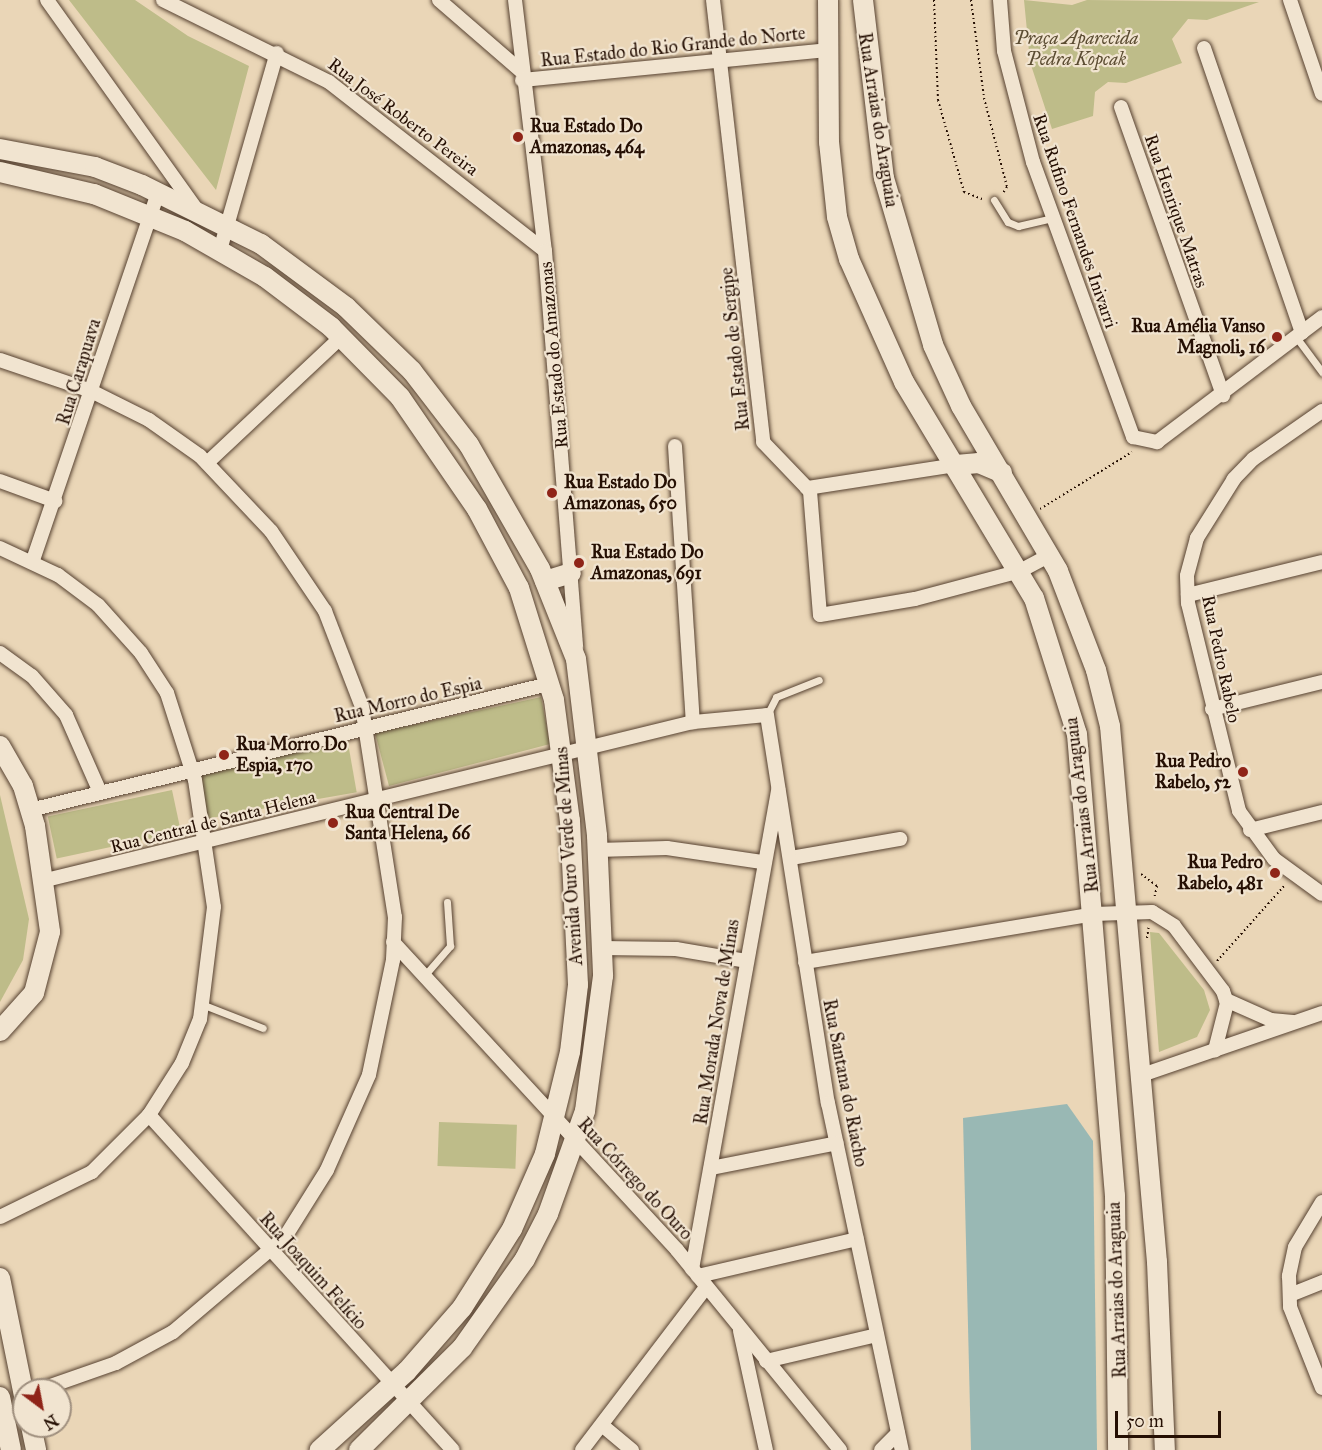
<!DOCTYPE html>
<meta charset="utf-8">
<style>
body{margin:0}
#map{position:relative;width:1322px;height:1450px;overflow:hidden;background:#ead6b7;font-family:"IM FELL Great Primer",serif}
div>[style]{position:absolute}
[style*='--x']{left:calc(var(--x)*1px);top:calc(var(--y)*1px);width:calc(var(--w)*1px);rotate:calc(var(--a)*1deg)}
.green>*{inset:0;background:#bebc89;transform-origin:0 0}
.water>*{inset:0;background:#99b8b4}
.path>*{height:2px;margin-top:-1px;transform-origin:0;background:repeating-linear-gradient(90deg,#250f03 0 1.5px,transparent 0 4.5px)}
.roads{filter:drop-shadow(0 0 2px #564130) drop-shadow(0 0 2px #564130)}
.lane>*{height:7px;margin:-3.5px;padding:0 3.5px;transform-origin:3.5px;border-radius:3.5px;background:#f1e4d0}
.street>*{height:14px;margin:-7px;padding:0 7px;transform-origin:7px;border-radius:7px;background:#f1e4d0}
.secondary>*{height:20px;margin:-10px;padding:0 10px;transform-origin:10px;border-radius:10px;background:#f1e4d0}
.dots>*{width:16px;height:16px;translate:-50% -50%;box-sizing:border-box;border:3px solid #f1e4d0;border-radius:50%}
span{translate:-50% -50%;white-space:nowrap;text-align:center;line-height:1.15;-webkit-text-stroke:4.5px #f1e4d0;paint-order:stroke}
.park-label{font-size:18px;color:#5b4c32;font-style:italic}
.street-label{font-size:18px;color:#250f03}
.poi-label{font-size:18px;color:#250f03;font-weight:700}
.left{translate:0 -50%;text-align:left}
.right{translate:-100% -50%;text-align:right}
.north{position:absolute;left:12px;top:1378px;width:60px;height:60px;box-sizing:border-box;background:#f1e4d0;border:2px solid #9f8f7e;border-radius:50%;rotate:148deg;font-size:16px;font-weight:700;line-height:24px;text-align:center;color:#250f03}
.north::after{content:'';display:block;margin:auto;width:21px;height:27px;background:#8f2418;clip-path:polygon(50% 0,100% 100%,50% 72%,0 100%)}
.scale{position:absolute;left:1115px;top:1411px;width:106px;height:27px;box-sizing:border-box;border:3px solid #250f03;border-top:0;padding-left:8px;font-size:18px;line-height:21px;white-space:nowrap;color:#250f03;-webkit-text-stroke:4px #f1e4d0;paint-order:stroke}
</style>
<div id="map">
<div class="green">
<i style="clip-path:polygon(69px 0,135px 0,188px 36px,249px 66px,216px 190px)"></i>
<i style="clip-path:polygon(1024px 0,1072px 5px,1087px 0,1259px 2px,1207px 20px,1188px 19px,1172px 39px,1182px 63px,1126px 83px,1108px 82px,1095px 92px,1093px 116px,1052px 129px,1030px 62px)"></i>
<i style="clip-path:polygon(541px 697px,550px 744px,389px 786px,375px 733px)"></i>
<i style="left:348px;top:743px;width:50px;height:151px;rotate:80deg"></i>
<i style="left:172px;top:790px;width:43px;height:127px;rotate:78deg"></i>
<i style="clip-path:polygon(0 795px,29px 919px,23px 960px,0 1002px)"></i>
<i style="clip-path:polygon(1150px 932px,1159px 933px,1204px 990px,1210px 1010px,1197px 1037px,1159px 1052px)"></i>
<i style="left:439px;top:1122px;width:78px;height:44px;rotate:2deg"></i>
</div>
<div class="water">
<i style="clip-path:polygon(1067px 1104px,1093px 1141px,1097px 1450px,971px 1450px,963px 1118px)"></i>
</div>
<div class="path">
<i style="--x:934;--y:0;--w:100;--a:87.7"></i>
<i style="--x:938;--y:100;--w:96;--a:74.2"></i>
<i style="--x:964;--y:192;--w:22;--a:21"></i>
<i style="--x:971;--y:0;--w:99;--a:82.4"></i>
<i style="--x:984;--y:98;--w:92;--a:75.5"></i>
<i style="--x:1007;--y:187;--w:7;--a:124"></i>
<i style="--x:1040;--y:509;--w:108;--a:-31.8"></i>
<i style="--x:1141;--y:874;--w:20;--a:37"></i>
<i style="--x:1157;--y:886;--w:13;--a:103"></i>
<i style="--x:1147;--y:938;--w:12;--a:-81"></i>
<i style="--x:1217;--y:961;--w:102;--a:-48.2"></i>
</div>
<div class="roads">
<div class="lane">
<i style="--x:994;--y:200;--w:26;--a:58"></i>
<i style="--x:1008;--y:222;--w:11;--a:22"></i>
<i style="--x:1018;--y:226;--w:36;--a:-13"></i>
<i style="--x:1296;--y:337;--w:44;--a:53.4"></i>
<i style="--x:767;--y:715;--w:20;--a:-63"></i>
<i style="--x:776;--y:697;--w:46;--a:-21.6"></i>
<i style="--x:424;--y:976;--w:40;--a:-49"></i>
<i style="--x:450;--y:946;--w:44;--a:-93.9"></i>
<i style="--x:204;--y:1005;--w:63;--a:21.3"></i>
</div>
<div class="street">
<i style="--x:47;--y:0;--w:260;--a:54.5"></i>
<i style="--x:163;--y:0;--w:185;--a:26.3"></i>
<i style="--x:329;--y:82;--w:274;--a:38"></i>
<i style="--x:439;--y:0;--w:110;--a:40.9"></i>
<i style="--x:515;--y:0;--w:253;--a:83.2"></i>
<i style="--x:545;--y:251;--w:397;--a:85.5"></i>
<i style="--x:713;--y:0;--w:445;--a:83.5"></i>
<i style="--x:763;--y:442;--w:68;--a:46.2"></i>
<i style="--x:810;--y:491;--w:124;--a:85.4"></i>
<i style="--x:820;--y:615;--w:96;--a:-9.6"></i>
<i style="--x:915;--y:599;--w:109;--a:-14.9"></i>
<i style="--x:1020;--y:571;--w:34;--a:-28"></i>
<i style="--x:1000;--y:0;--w:51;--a:85.5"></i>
<i style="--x:1004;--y:51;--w:115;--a:75.4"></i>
<i style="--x:1033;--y:162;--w:293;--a:70"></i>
<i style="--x:1133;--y:437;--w:25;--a:12"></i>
<i style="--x:1157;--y:442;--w:207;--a:-37.1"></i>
<i style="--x:1290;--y:0;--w:99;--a:71.2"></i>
<i style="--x:1204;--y:48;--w:301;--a:71"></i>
<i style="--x:522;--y:80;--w:307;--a:-5.6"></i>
<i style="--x:1121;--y:107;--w:306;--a:70.5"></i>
<i style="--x:220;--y:250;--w:205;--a:-73.9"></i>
<i style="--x:0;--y:360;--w:96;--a:18.8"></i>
<i style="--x:91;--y:391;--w:65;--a:26.6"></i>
<i style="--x:149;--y:420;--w:62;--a:35.2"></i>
<i style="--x:200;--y:456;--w:103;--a:46.6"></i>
<i style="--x:271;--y:531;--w:97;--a:56"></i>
<i style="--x:325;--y:611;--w:103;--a:68.9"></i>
<i style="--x:362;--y:707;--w:213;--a:81.1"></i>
<i style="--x:395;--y:917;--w:43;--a:92.7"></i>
<i style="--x:393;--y:960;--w:117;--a:101.8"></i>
<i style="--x:369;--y:1075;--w:104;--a:113.9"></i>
<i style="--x:327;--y:1170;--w:79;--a:122.1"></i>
<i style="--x:285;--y:1237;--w:147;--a:139.7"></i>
<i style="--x:173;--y:1332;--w:65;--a:151.5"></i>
<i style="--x:116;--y:1363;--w:82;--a:160.7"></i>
<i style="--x:1322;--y:411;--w:84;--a:145.2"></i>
<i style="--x:1253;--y:459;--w:28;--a:134"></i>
<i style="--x:1234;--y:479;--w:70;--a:122.1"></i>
<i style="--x:1197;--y:538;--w:39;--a:105"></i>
<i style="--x:1187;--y:576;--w:27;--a:88"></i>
<i style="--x:1188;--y:603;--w:214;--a:76.2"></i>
<i style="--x:1239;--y:811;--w:59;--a:53.9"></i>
<i style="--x:1274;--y:859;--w:59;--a:36.1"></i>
<i style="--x:675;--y:446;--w:277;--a:86.3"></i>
<i style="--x:207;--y:463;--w:184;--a:-43.2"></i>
<i style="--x:0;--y:481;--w:59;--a:20"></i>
<i style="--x:807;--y:488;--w:151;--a:-8.8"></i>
<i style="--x:0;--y:548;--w:64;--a:25"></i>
<i style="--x:58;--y:575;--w:50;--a:36.9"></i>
<i style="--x:98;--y:605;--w:64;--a:48.1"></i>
<i style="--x:141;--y:653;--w:48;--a:57"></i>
<i style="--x:167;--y:693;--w:91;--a:72.2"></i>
<i style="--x:195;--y:780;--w:128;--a:81.5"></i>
<i style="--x:214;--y:907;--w:113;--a:97.1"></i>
<i style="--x:200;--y:1019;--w:48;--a:112.2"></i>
<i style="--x:182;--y:1063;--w:62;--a:122.4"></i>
<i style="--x:149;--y:1115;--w:81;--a:135"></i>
<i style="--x:92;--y:1172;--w:102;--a:153.9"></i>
<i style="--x:33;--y:560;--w:389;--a:-71.2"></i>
<i style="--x:1188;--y:595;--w:138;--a:-13.8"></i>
<i style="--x:0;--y:653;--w:39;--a:36"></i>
<i style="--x:32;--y:676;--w:52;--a:48.9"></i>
<i style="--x:66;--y:715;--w:84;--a:66.2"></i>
<i style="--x:1212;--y:709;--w:113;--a:-13.8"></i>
<i style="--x:30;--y:810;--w:534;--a:-13.65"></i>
<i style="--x:1250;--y:830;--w:74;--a:-14"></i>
<i style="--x:597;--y:850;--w:70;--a:-1.6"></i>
<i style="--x:667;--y:848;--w:96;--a:8.4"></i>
<i style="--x:791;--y:858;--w:111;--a:-9.9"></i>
<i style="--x:46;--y:880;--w:666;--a:-13.72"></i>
<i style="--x:693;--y:722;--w:74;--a:-5.4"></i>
<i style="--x:767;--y:715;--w:393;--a:81.1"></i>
<i style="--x:828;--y:1103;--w:355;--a:78"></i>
<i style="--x:393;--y:942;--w:419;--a:47.3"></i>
<i style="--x:677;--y:1250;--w:258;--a:50.8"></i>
<i style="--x:602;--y:948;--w:74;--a:0.8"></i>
<i style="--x:676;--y:949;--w:71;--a:9.7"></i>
<i style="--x:805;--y:962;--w:293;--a:-9.4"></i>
<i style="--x:1094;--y:914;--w:58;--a:-2"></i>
<i style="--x:1152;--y:912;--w:26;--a:32"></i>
<i style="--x:1174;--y:926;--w:81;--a:53"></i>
<i style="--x:1223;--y:991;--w:13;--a:72"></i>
<i style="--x:1227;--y:1003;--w:49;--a:104.3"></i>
<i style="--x:1226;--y:1000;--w:49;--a:24"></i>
<i style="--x:1271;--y:1020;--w:22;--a:5"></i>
<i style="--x:1142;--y:1075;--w:190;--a:-19"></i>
<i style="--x:149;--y:1115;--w:452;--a:47.8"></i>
<i style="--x:711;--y:1168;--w:128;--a:-11.2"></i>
<i style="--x:1322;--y:1202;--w:52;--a:121"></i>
<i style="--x:1295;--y:1247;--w:30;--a:102"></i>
<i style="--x:1289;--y:1276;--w:31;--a:88"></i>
<i style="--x:1290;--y:1307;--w:87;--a:68.4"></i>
<i style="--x:692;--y:1269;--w:487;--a:-79.8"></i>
<i style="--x:698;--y:1276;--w:163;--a:-13.1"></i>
<i style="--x:1290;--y:1295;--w:35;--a:-22"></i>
<i style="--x:740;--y:1331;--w:122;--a:77.7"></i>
<i style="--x:766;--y:1361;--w:114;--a:-13.2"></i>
<i style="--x:603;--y:1426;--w:38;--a:40"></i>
<i style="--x:582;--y:1450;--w:205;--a:-52.7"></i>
<i style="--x:881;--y:1450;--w:24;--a:-45"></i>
</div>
<div class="secondary">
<i style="--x:828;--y:0;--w:142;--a:89.6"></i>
<i style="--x:829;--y:142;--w:75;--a:83.9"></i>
<i style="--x:837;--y:217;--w:44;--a:74.1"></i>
<i style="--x:849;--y:259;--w:135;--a:65.9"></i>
<i style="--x:904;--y:382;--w:252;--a:59"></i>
<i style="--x:1034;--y:598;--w:143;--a:72.5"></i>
<i style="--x:1077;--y:734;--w:464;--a:85.3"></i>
<i style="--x:1115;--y:1196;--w:254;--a:89.3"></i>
<i style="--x:863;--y:0;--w:179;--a:83.3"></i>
<i style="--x:884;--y:178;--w:174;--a:73.6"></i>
<i style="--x:933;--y:345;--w:67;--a:65.3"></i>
<i style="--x:961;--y:406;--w:191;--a:59.5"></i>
<i style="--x:1058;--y:571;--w:106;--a:69"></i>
<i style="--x:1096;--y:670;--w:58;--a:76"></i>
<i style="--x:1110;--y:726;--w:538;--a:84.99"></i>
<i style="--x:1157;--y:1262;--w:188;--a:87.6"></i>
<i style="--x:0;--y:149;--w:97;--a:10.7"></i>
<i style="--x:95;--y:167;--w:50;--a:21"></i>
<i style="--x:142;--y:185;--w:133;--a:26.4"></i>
<i style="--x:261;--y:244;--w:106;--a:36.5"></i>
<i style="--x:346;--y:307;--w:92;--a:44.1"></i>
<i style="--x:412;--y:371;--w:93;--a:52.4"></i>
<i style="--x:469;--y:445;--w:143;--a:60.2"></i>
<i style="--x:540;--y:569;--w:97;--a:68.2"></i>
<i style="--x:576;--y:659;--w:178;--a:83.2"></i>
<i style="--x:597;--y:836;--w:140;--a:87.5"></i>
<i style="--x:603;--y:976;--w:136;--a:97.6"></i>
<i style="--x:585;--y:1111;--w:109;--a:109.8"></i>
<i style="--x:548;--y:1214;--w:51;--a:117.1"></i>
<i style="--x:525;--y:1259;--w:109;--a:125.3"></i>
<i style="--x:462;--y:1348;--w:145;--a:135.3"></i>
<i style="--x:0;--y:172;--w:97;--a:13.2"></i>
<i style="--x:94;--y:194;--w:98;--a:22.1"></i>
<i style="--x:185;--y:231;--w:92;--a:29.9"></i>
<i style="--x:265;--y:277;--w:83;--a:37.1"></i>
<i style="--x:331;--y:327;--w:98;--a:45.4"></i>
<i style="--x:400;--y:397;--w:136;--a:55.5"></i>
<i style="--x:477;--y:509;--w:89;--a:62"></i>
<i style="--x:519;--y:588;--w:117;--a:72.6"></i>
<i style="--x:554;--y:700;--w:122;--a:82.5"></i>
<i style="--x:570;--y:821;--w:164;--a:87.2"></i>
<i style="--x:578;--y:985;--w:67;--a:96.8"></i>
<i style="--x:570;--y:1052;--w:105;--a:103.8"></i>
<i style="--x:545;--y:1154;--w:82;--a:113.7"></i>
<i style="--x:512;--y:1229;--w:93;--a:122.3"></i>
<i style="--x:462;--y:1308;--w:84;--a:131.1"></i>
<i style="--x:407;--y:1371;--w:118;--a:137.8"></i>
<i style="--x:956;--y:465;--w:23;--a:-5"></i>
<i style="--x:979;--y:463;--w:25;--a:23"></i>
<i style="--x:545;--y:581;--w:27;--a:-17"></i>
<i style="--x:0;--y:746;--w:46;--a:60.1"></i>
<i style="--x:23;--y:786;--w:42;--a:73.3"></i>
<i style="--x:35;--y:826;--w:107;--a:81.9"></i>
<i style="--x:50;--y:932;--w:63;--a:104.7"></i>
<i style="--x:34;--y:993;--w:51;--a:131.8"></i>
<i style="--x:0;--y:1278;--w:120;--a:78.5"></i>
<i style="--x:0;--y:1397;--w:54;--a:78.3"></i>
<i style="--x:31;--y:1426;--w:25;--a:78"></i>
</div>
</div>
<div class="dots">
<i style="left:518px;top:137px;background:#8f2418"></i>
<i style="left:1277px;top:337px;background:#8f2418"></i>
<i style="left:552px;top:493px;background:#8f2418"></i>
<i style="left:579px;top:563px;background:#8f2418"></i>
<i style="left:224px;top:755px;background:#8f2418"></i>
<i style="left:1243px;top:772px;background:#8f2418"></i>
<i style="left:333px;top:823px;background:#8f2418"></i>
<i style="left:1275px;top:873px;background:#8f2418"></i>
</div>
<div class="park-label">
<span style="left:1076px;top:49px">Praça Aparecida<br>Pedra Kopcak</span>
</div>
<div class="street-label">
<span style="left:673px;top:47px;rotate:-6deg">Rua Estado do Rio Grande do Norte</span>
<span style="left:403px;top:117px;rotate:37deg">Rua José Roberto Pereira</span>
<span style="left:878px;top:120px;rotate:81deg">Rua Arraias do Araguaia</span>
<span style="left:1176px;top:211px;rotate:71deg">Rua Henrique Matras</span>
<span style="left:1075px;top:221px;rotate:71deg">Rua Rufino Fernandes Inivarri</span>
<span style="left:735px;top:349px;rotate:-96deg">Rua Estado de Sergipe</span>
<span style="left:554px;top:355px;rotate:-95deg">Rua Estado do Amazonas</span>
<span style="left:79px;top:372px;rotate:-73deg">Rua Carapuava</span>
<span style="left:1221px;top:659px;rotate:78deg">Rua Pedro Rabelo</span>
<span style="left:408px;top:700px;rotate:-13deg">Rua Morro do Espia</span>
<span style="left:1082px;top:805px;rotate:-97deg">Rua Arraias do Araguaia</span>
<span style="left:213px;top:822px;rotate:-14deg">Rua Central de Santa Helena</span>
<span style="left:569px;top:856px;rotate:-94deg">Avenida Ouro Verde de Minas</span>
<span style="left:717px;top:1022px;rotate:-81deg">Rua Morada Nova de Minas</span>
<span style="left:845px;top:1083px;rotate:79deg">Rua Santana do Riacho</span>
<span style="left:635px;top:1179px;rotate:47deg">Rua Córrego do Ouro</span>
<span style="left:313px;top:1271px;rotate:48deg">Rua Joaquim Felício</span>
<span style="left:1117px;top:1290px;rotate:-92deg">Rua Arraias do Araguaia</span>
</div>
<div class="poi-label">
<span class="left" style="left:530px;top:137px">Rua Estado Do<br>Amazonas, 464</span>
<span class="right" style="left:1265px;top:337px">Rua Amélia Vanso<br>Magnoli, 16</span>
<span class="left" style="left:564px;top:493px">Rua Estado Do<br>Amazonas, 650</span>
<span class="left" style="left:591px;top:563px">Rua Estado Do<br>Amazonas, 691</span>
<span class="left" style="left:236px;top:755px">Rua Morro Do<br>Espia, 170</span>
<span class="right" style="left:1231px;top:772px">Rua Pedro<br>Rabelo, 52</span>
<span class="left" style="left:345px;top:823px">Rua Central De<br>Santa Helena, 66</span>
<span class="right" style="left:1263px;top:873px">Rua Pedro<br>Rabelo, 481</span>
</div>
<div class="north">N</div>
<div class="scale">50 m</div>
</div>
